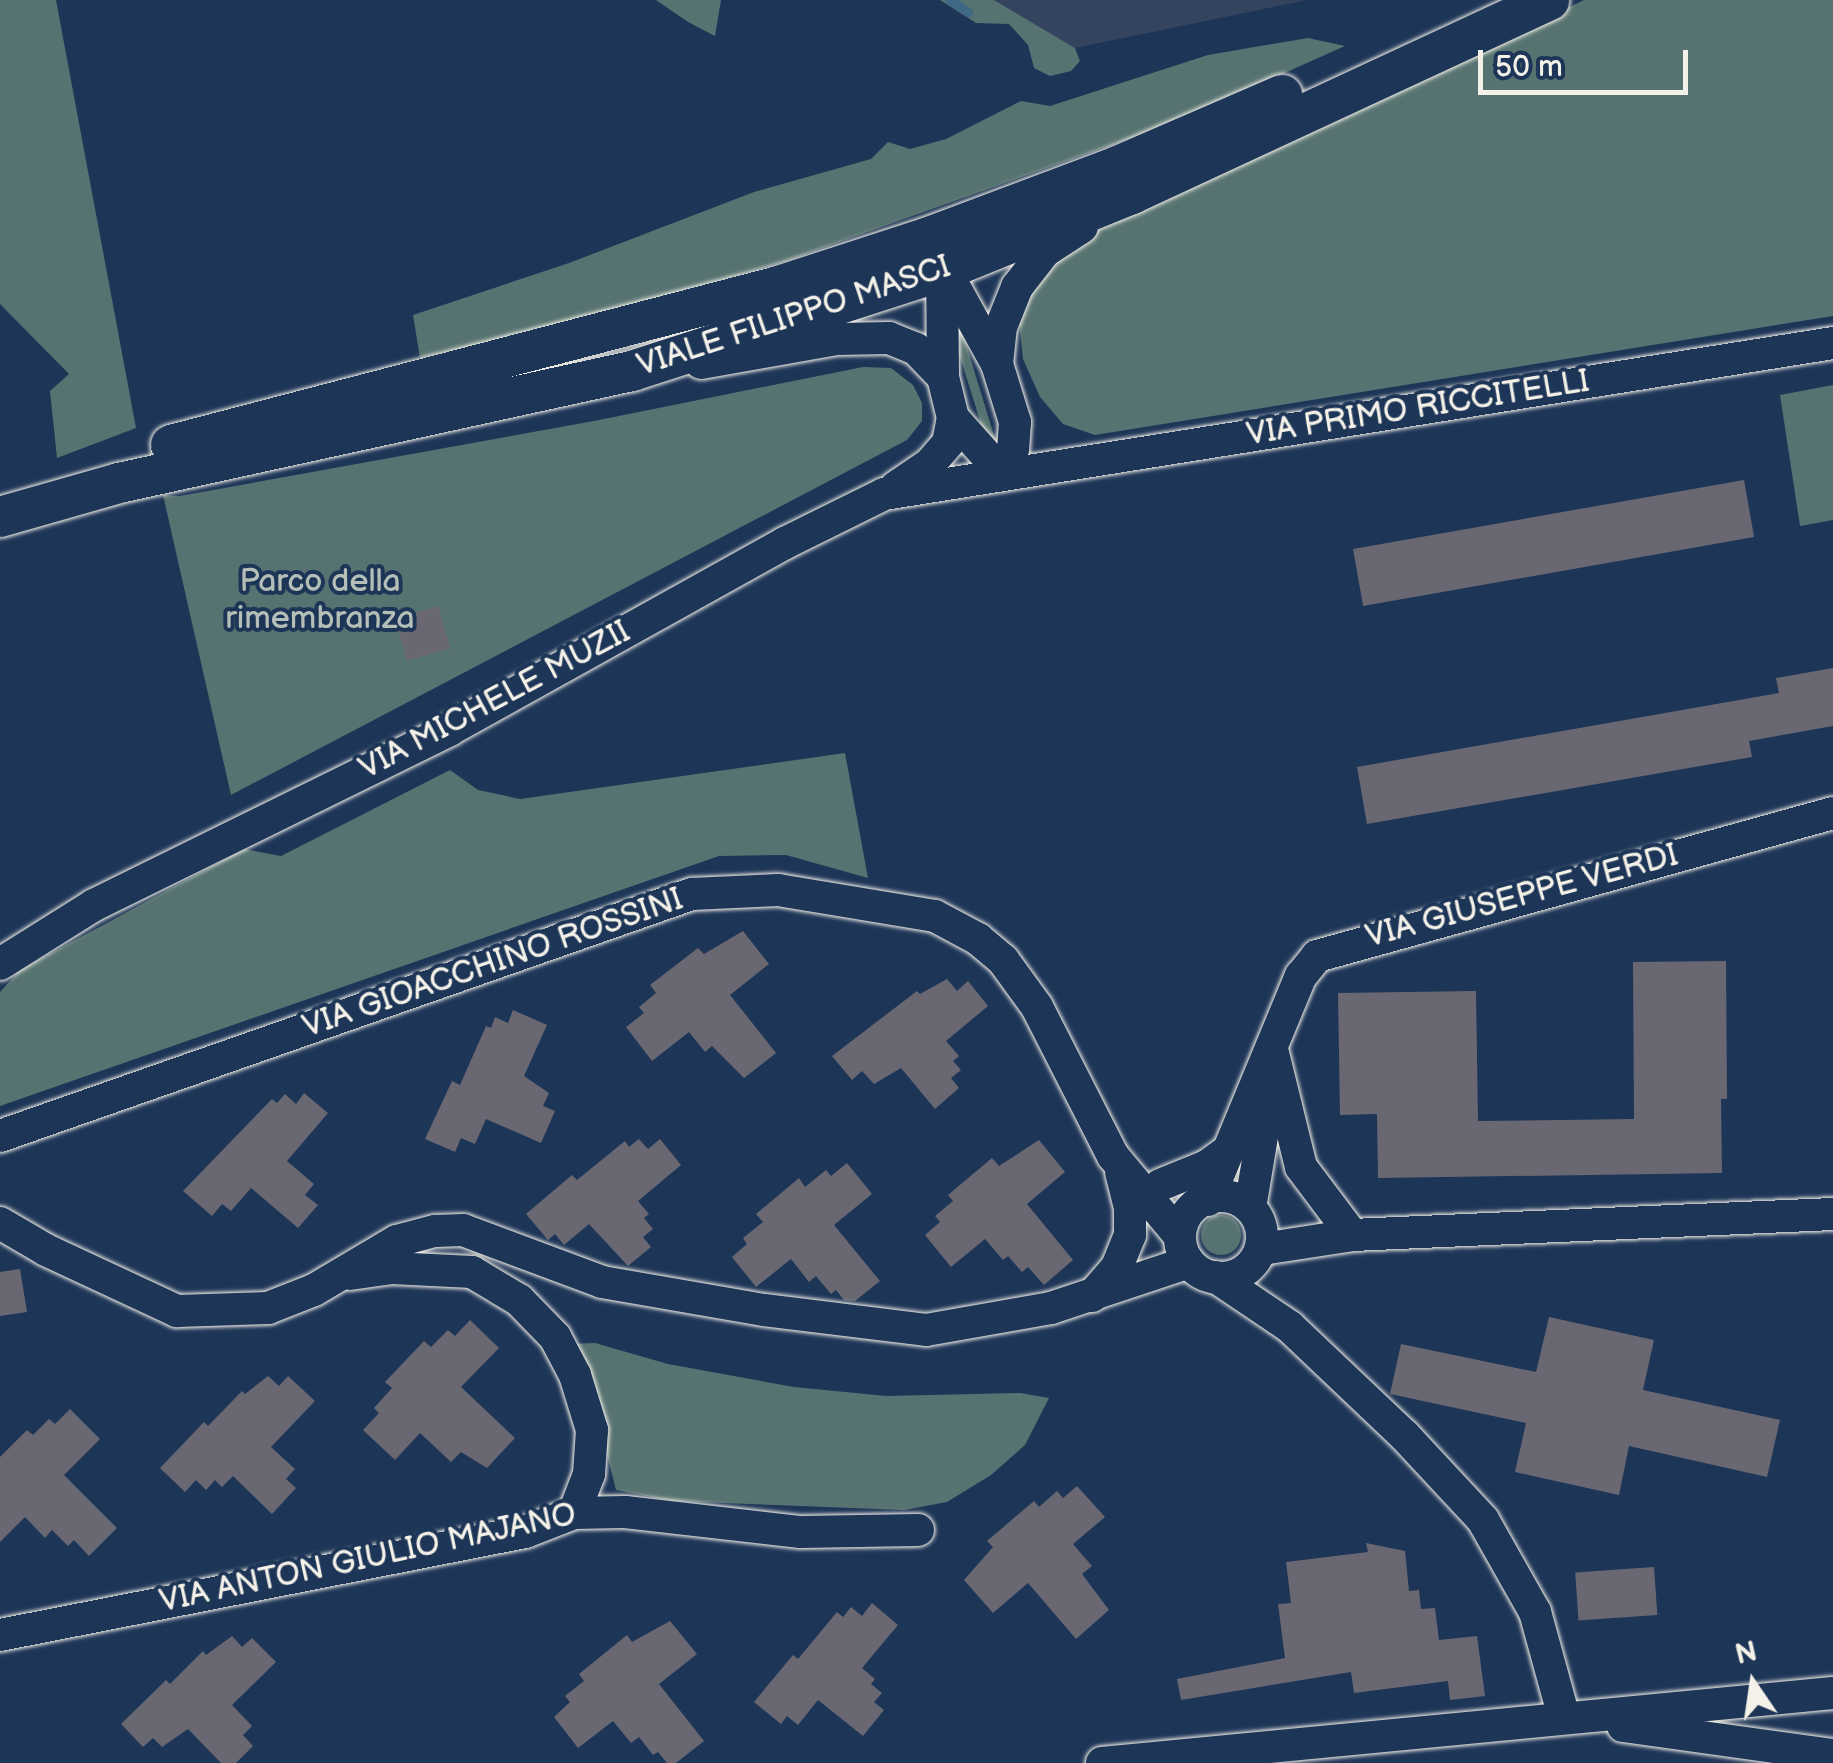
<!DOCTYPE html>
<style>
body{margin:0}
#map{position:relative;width:1833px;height:1763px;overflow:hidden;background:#1d3557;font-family:"Balsamiq Sans",sans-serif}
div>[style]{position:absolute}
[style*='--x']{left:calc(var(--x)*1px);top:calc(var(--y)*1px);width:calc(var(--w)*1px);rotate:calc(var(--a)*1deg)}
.built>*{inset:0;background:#34445f}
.green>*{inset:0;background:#577371}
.round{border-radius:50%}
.stream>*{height:9px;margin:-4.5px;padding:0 4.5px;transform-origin:4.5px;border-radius:4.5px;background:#3e6885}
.building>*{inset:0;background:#696872;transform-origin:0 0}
.roads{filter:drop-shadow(0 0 2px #f4f1e8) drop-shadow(0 0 2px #f4f1e8)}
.minor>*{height:32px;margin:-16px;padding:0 16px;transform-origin:16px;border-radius:16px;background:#1d3557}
.minor>.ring{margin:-16px;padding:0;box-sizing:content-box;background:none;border:32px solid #1d3557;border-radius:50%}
.major>*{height:40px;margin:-20px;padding:0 20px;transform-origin:20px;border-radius:20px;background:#1d3557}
span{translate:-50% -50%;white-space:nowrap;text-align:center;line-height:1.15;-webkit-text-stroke:8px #1d3557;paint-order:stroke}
.street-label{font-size:32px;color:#f4f1e8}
.park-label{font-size:32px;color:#b5bfb8}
.north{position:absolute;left:1703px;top:1633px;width:100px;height:100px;-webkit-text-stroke:8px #1d3557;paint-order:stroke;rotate:347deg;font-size:28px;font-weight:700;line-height:40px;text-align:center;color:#f4f1e8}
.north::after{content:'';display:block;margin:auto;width:35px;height:45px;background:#f4f1e8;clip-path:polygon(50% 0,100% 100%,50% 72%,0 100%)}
.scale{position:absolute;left:1478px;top:50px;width:210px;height:45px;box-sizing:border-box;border:5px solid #f4f1e8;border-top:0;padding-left:12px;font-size:30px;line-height:35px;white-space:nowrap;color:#f4f1e8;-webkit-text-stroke:8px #1d3557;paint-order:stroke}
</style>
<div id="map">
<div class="built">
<i style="clip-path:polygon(994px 0,1307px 0,1075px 48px)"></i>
</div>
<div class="green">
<i style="clip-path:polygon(0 0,56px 0,136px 428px,57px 458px,50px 391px,69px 374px,0 304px)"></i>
<i style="clip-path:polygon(656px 0,721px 0,715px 36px,688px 22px)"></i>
<i style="clip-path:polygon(940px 0,994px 0,1075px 48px,1080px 61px,1071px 71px,1050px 76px,1034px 68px,1028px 45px,1009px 24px,976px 23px)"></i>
<i style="clip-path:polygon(1584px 0,1833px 0,1833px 316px,1095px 435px,1063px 424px,1040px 397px,1023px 359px,1019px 320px,1032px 278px,1057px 250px)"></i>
<i style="clip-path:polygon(1308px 38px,1345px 46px,1173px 123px,786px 261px,585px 320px,420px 358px,413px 315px,569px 263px,754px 192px,871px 159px,888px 142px,910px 149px,946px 139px,1021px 101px,1050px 106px,1208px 55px)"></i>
<i style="clip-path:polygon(956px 323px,963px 334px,996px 442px,986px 440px,958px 350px)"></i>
<i style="clip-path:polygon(863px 367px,891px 368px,913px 385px,922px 403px,922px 421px,907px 440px,231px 795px,163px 495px,180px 496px,594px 421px)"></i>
<i style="clip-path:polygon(1833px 385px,1833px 520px,1800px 526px,1780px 395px)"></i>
<i style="clip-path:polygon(845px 753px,868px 878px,786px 855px,719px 856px,0 1106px,0 992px,20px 970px,244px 849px,281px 856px,450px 770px,478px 790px,520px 799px)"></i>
<i class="round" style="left:1201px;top:1215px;width:40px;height:40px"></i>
<i style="clip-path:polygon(595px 1343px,668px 1364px,794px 1387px,886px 1396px,1020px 1393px,1049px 1398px,1025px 1445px,991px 1475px,947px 1502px,904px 1510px,672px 1501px,616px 1490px,592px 1395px,568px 1344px)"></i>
</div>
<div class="stream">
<i style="--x:950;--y:0;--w:22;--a:34"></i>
</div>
<div class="building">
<i style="left:1744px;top:480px;width:58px;height:397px;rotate:80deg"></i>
<i style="left:438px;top:606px;width:44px;height:45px;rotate:74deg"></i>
<i style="clip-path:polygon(1833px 668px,1833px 726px,1749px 741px,1752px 757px,1367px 824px,1357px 767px,1779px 693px,1776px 678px)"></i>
<i style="clip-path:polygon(743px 931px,769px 964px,730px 995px,776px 1053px,744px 1078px,712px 1046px,705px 1052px,689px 1032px,652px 1061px,626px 1027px,644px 1013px,639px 1007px,656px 993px,650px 985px,698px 948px,704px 954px)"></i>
<i style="clip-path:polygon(1726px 961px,1727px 1099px,1721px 1099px,1722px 1173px,1378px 1178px,1377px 1114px,1340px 1115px,1338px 993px,1476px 991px,1478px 1121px,1634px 1119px,1633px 962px)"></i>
<i style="clip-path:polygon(947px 979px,957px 991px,968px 981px,988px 1006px,946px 1041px,959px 1056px,953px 1061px,961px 1070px,951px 1078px,959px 1088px,935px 1109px,901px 1068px,874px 1084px,862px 1071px,852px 1080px,832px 1056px,917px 991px,920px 994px)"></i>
<i style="clip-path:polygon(513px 1010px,547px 1025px,524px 1076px,549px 1093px,543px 1106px,555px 1111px,541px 1143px,486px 1119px,475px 1144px,461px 1138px,455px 1152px,425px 1139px,452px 1081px,460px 1085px,486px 1026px,491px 1028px,495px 1017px,508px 1023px)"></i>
<i style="clip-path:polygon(304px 1093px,328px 1113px,287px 1161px,314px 1184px,305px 1195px,318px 1205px,298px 1228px,251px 1188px,231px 1211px,222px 1204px,212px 1216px,183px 1191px,272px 1099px,277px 1103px,285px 1094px,296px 1104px)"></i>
<i style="clip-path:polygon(639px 1139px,648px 1149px,660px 1139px,681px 1165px,638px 1201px,649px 1214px,644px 1218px,653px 1229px,643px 1237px,651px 1247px,628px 1266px,589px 1224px,564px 1245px,555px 1234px,548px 1240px,526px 1214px,572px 1175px,577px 1180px,625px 1141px,629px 1147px)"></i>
<i style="clip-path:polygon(1039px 1140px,1065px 1172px,1027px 1204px,1073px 1260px,1044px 1285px,1028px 1267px,1022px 1272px,1008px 1256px,1003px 1260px,985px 1239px,951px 1267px,925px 1235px,940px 1222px,935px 1216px,953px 1201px,948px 1195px,992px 1158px,999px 1166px)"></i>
<i style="clip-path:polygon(847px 1163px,872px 1194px,834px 1225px,880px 1281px,855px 1301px,844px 1300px,836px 1290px,831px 1294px,816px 1276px,809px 1282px,791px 1259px,756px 1287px,732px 1257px,747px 1244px,743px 1238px,763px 1222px,756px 1214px,799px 1178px,805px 1187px,826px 1170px,831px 1176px)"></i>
<i style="clip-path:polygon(20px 1269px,27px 1312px,0 1316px,0 1272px)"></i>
<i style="clip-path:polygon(1549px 1317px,1654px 1340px,1643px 1390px,1780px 1420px,1767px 1477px,1629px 1446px,1619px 1495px,1515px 1472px,1526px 1423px,1390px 1394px,1401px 1344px,1536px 1372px)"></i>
<i style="clip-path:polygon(470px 1320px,499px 1348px,461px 1387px,515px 1438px,487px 1468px,461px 1452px,451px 1462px,420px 1433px,395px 1460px,363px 1430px,379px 1413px,374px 1408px,392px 1388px,385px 1382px,424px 1341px,431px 1347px,448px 1330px,455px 1336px)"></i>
<i style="clip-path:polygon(268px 1376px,279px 1386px,288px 1376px,315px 1401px,271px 1447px,295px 1469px,286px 1479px,296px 1488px,272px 1514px,233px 1476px,222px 1487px,215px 1480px,206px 1490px,196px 1480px,185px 1492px,160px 1468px,204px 1422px,208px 1426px,242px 1391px,245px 1394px)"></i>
<i style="clip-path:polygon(70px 1409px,100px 1439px,64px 1475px,117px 1528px,89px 1556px,74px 1540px,68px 1546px,52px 1530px,45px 1538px,25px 1517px,0 1542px,0 1457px,27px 1430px,33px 1435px,49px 1419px,55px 1424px)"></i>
<i style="clip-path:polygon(1077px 1486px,1105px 1517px,1073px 1544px,1092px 1566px,1082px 1574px,1109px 1610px,1076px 1639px,1028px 1583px,993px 1613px,964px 1580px,993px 1547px,987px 1541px,1034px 1501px,1039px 1507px,1057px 1491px,1063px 1498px)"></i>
<i style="clip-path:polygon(1366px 1543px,1405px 1551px,1409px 1591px,1419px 1590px,1421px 1609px,1435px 1608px,1439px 1640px,1477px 1636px,1485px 1696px,1450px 1700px,1448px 1681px,1354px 1693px,1351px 1672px,1181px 1700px,1177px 1679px,1285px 1658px,1278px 1604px,1291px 1603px,1286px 1562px,1368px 1552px)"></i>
<i style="left:1654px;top:1567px;width:48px;height:79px;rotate:86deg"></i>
<i style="clip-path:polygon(872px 1603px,898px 1625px,862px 1668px,875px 1679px,871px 1684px,882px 1693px,874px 1702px,884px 1710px,863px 1736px,818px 1700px,798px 1725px,787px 1716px,781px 1724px,754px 1702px,793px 1655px,798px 1659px,837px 1612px,843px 1617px,851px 1607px,862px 1616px)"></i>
<i style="clip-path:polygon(670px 1621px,697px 1654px,659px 1684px,704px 1741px,676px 1763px,667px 1763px,658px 1752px,653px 1755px,639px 1737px,631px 1743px,613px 1721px,578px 1748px,554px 1717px,570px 1702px,565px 1696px,584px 1681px,579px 1674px,627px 1635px,632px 1642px)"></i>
<i style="clip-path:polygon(232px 1636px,242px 1647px,252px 1638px,276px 1662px,232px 1705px,252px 1726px,243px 1735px,253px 1746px,236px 1763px,221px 1763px,188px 1729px,162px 1747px,153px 1738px,143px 1747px,121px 1724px,166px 1680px,170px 1684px,203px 1651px,206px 1655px)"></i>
</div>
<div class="roads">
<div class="minor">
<i style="--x:934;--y:250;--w:130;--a:61.1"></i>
<i style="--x:997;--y:364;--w:61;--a:72.8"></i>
<i style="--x:1015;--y:422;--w:27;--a:94"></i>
<i style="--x:1013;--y:449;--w:27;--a:112"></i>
<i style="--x:701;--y:363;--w:138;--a:-10"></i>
<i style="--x:837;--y:339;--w:52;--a:-1.1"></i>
<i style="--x:889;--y:338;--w:29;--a:22"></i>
<i style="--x:916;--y:349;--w:39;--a:46"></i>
<i style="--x:997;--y:364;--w:37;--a:-84"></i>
<i style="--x:1001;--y:327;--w:43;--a:-68.2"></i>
<i style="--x:1017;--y:287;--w:46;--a:-52.1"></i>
<i style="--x:1045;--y:251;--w:44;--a:-33"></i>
<i style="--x:953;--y:418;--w:75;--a:48.2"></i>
<i style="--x:896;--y:487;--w:40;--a:-34"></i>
<i style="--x:929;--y:465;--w:29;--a:-49"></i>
<i style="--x:948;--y:443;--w:25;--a:-79"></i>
<i style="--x:953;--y:418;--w:42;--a:-103.7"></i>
<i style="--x:943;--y:377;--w:105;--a:-90.5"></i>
<i style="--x:0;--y:964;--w:111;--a:-32.1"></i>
<i style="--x:94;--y:905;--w:396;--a:-26.2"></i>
<i style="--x:449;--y:730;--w:385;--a:-29.1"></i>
<i style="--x:785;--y:543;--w:110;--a:-26.3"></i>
<i style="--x:884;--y:494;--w:961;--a:-9.04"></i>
<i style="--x:1273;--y:1053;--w:117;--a:76.2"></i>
<i style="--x:1301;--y:1167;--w:85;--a:53.1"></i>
<i style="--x:0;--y:1136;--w:733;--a:-19.28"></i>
<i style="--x:692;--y:894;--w:86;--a:-2.7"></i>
<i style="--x:778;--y:890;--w:159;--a:9.4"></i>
<i style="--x:935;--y:916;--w:49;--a:28.1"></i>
<i style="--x:978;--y:939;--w:33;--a:40"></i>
<i style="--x:1003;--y:960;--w:58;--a:54.1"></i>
<i style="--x:1037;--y:1007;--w:167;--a:63"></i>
<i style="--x:1113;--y:1156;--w:102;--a:50.2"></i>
<i style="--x:1160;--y:1185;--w:51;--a:-22"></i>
<i style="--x:1207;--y:1166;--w:29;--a:-36"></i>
<i class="ring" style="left:1180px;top:1196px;width:50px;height:50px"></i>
<i style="--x:1208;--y:1200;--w:243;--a:-67.5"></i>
<i style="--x:1301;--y:976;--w:26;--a:-51"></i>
<i style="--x:1317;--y:956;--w:535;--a:-15.49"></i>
<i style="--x:1250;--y:1208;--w:121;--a:-80.5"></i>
<i style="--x:0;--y:1223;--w:53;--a:30.4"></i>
<i style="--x:46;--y:1250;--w:145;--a:25"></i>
<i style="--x:177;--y:1311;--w:91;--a:-1.9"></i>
<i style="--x:268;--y:1308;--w:49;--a:-21.4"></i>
<i style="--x:314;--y:1290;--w:96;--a:-30.6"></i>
<i style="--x:397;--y:1241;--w:39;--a:-15"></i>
<i style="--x:435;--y:1231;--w:28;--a:-2"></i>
<i style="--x:463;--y:1230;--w:148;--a:20.5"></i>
<i style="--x:602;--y:1282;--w:164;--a:9.8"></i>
<i style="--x:764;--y:1310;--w:163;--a:7"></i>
<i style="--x:926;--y:1330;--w:127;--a:-10"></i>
<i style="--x:1051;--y:1308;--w:145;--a:-18.4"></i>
<i style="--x:1262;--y:1249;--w:91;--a:-8.8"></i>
<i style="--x:1352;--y:1235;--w:481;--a:-2.5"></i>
<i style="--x:350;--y:1274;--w:41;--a:-8.3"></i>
<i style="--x:391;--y:1268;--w:81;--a:2.8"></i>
<i style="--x:472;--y:1272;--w:55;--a:30.8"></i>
<i style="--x:519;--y:1300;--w:52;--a:45.8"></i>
<i style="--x:555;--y:1337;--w:43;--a:62.2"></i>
<i style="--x:575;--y:1375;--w:58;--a:72.8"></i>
<i style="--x:592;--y:1430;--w:44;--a:93.9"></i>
<i style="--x:589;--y:1474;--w:42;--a:111"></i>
<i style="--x:1216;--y:1277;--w:89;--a:34"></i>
<i style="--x:1290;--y:1327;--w:157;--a:43.5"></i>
<i style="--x:1404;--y:1435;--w:116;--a:47.1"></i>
<i style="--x:1483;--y:1520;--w:106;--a:60.5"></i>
<i style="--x:1535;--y:1612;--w:109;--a:74.6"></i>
<i style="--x:1092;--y:1296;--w:38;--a:-49"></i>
<i style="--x:1117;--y:1267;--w:35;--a:-68"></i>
<i style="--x:1130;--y:1235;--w:27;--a:-90"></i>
<i style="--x:1130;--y:1208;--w:36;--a:-104"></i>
<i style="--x:0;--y:1635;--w:535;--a:-11.1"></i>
<i style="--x:525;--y:1532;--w:53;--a:-21.2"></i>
<i style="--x:574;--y:1513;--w:51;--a:-1.1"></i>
<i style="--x:625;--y:1512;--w:177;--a:6.5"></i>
<i style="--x:801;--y:1532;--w:117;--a:-1"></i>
<i style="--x:1623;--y:1726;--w:212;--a:7.9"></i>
<i style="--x:1102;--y:1763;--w:734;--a:-5.47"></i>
</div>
<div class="major">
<i style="--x:171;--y:445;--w:624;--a:-14.66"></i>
<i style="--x:775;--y:287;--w:162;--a:-18"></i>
<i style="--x:929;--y:237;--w:202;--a:-20.6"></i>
<i style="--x:1118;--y:166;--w:179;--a:-23.4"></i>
<i style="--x:0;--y:517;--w:124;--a:-15.9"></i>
<i style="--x:119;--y:483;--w:525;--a:-12.32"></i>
<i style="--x:632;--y:371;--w:326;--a:-17.9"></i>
<i style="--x:942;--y:271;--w:205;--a:-22.1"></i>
<i style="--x:1132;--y:194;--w:460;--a:-24.9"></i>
</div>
</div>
<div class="street-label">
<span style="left:794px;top:317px;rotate:-18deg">VIALE FILIPPO MASCI</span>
<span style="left:1418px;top:409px;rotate:-9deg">VIA PRIMO RICCITELLI</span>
<span style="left:495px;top:701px;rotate:-28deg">VIA MICHELE MUZII</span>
<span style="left:1522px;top:897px;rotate:-15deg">VIA GIUSEPPE VERDI</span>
<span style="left:493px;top:964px;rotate:-19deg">VIA GIOACCHINO ROSSINI</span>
<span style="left:368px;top:1559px;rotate:-12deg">VIA ANTON GIULIO MAJANO</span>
</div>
<div class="park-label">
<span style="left:320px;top:601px">Parco della<br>rimembranza</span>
</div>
<div class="north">N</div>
<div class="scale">50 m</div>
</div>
